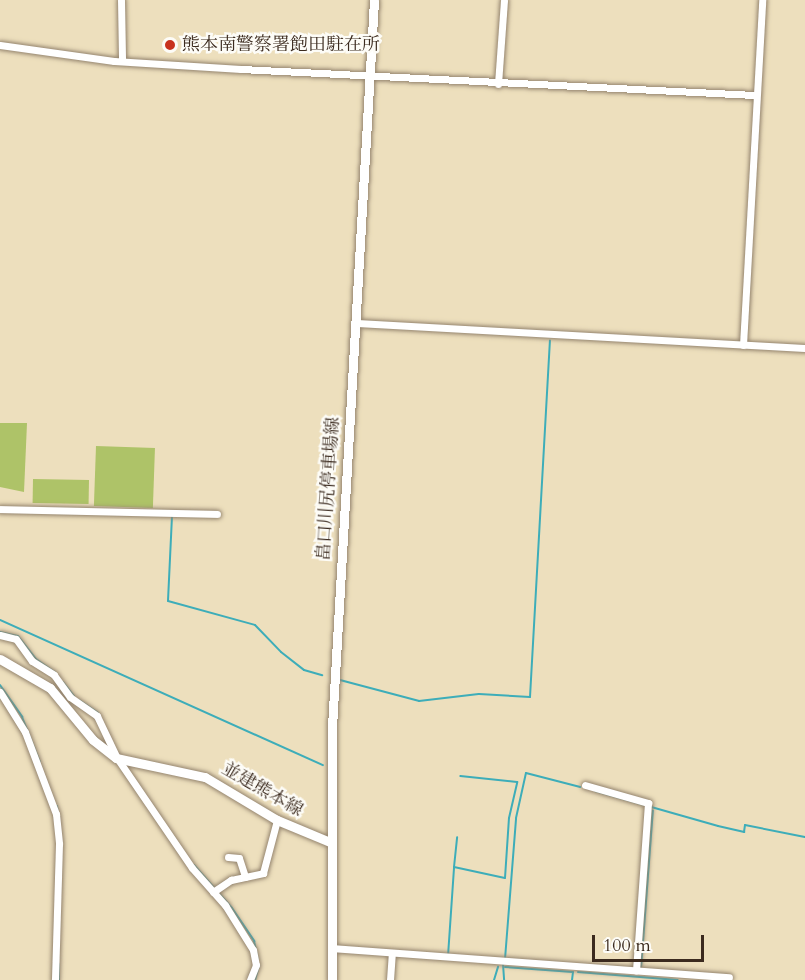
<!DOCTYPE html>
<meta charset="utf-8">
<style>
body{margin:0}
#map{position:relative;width:805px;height:980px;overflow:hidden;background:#eddfbd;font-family:Cardo,"Noto Serif JP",serif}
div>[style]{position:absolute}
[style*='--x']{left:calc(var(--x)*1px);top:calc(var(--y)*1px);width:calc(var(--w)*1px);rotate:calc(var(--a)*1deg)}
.green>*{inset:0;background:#aec368;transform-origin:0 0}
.stream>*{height:2px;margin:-1px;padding:0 1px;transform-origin:1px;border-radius:1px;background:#3dadb9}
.roads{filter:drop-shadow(0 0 2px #94846e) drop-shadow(0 0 2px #94846e)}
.street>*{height:7px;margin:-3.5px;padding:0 3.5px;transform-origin:3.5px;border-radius:3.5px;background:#fff}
.secondary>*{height:9px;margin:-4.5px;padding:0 4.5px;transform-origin:4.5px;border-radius:4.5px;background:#fff}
.dots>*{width:16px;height:16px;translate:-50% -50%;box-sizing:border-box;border:3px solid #fdfcf7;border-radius:50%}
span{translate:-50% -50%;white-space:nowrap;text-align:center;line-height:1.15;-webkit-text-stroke:5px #fdfcf7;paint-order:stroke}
.poi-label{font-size:18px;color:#3b2a1e}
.left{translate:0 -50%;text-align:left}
.street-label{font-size:18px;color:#3b2a1e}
.scale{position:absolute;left:592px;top:935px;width:112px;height:27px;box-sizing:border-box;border:3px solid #3b2a1e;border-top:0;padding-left:8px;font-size:18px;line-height:21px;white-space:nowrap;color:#3b2a1e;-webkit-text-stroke:4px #fdfcf7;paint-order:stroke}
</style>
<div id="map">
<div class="green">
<i style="clip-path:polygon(0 423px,27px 423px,24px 492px,0 487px)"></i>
<i style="left:96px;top:446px;width:59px;height:60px;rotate:2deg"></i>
<i style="left:33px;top:479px;width:56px;height:24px;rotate:1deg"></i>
</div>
<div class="stream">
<i style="--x:172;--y:516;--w:85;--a:92.7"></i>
<i style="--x:168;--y:601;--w:90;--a:15.4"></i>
<i style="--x:255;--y:625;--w:37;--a:46"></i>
<i style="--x:281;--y:652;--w:29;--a:38"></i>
<i style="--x:304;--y:670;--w:19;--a:16"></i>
<i style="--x:0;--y:620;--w:354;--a:24.2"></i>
<i style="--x:0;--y:632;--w:18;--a:13"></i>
<i style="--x:18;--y:636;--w:29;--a:52"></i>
<i style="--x:36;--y:659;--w:24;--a:35"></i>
<i style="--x:340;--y:680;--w:82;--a:14.9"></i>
<i style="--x:419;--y:701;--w:60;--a:-6.7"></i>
<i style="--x:479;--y:694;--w:51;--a:3.4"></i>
<i style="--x:530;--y:697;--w:357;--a:-86.8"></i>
<i style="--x:63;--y:682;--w:18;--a:52"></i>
<i style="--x:0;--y:685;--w:39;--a:55"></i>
<i style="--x:22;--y:717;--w:48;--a:68.2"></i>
<i style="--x:79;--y:700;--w:23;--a:34"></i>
<i style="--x:595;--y:791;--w:128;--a:15.9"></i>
<i style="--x:718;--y:826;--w:27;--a:13"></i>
<i style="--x:744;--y:832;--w:7;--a:-82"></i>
<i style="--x:745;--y:825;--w:61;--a:11.3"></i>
<i style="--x:57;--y:806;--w:39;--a:83"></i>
<i style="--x:194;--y:865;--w:57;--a:48.5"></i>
<i style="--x:232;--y:908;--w:40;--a:56"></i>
<i style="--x:254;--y:941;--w:19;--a:78"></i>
<i style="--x:454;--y:867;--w:30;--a:-84"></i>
<i style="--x:448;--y:956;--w:89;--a:-86.1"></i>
<i style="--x:454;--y:867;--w:52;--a:12.2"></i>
<i style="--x:505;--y:878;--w:60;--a:-86.2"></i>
<i style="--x:509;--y:818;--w:37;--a:-77"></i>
<i style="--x:517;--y:782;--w:57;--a:-174"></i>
<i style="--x:505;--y:959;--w:141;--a:-85.5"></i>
<i style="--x:516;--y:818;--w:46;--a:-77.5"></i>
<i style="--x:526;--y:773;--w:56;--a:14.5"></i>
<i style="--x:503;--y:964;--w:16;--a:86"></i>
<i style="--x:505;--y:967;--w:68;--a:4.2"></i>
<i style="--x:573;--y:972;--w:8;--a:97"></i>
<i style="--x:641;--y:968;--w:158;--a:-85.7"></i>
<i style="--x:578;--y:972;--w:100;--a:4.6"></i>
<i style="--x:59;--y:980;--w:16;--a:-90"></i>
<i style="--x:255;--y:980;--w:15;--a:-74"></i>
<i style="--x:494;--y:980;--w:14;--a:-73"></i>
</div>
<div class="roads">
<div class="street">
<i style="--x:121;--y:0;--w:60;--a:89"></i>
<i style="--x:0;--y:45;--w:115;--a:8"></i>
<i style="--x:114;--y:61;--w:127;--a:3.6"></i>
<i style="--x:241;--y:69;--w:515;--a:2.9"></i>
<i style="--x:498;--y:84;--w:84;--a:-85.9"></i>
<i style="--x:356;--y:323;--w:450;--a:3.2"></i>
<i style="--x:743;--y:345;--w:346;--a:-86.8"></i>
<i style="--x:0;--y:509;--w:217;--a:1.3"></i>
<i style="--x:0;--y:635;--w:16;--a:14"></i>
<i style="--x:16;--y:639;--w:27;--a:54"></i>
<i style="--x:32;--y:661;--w:26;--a:32"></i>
<i style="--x:54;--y:675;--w:27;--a:54"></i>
<i style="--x:70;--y:697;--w:33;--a:35"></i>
<i style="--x:97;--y:716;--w:47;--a:64.5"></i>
<i style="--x:117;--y:758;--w:133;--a:55.7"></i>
<i style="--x:192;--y:868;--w:50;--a:48.3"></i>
<i style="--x:225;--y:905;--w:53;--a:58.1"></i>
<i style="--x:253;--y:950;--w:15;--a:79"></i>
<i style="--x:256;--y:965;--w:16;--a:112"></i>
<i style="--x:0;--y:692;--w:47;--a:58"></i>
<i style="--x:25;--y:732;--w:88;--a:69.3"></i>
<i style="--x:56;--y:814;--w:30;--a:84"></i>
<i style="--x:59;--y:844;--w:136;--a:91.7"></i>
<i style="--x:585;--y:785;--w:66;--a:15.9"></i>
<i style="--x:648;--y:803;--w:168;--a:94.1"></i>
<i style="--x:228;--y:857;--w:11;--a:5"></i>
<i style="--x:239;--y:858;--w:20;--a:72"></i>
<i style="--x:213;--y:892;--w:22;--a:-34"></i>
<i style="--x:231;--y:880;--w:33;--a:-12"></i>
<i style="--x:263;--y:873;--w:55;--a:-75.2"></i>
<i style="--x:331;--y:948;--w:399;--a:4.2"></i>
<i style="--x:390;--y:980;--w:27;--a:-86"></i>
</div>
<div class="secondary">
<i style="--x:0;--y:659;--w:58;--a:30.1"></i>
<i style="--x:50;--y:688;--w:67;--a:50.4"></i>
<i style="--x:93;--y:740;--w:29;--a:38"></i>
<i style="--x:116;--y:758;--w:91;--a:12.1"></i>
<i style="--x:205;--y:777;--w:84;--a:30.8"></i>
<i style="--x:277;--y:820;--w:57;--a:22.5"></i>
<i style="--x:332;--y:980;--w:253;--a:-90"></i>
<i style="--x:332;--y:727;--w:728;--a:-86.69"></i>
</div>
</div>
<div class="dots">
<i style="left:170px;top:45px;background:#c8321e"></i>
</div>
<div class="poi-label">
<span class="left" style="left:182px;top:45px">熊本南警察署飽田駐在所</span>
</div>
<div class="street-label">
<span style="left:329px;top:489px;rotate:-86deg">畠口川尻停車場線</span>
<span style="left:262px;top:790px;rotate:30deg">並建熊本線</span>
</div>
<div class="scale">100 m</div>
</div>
